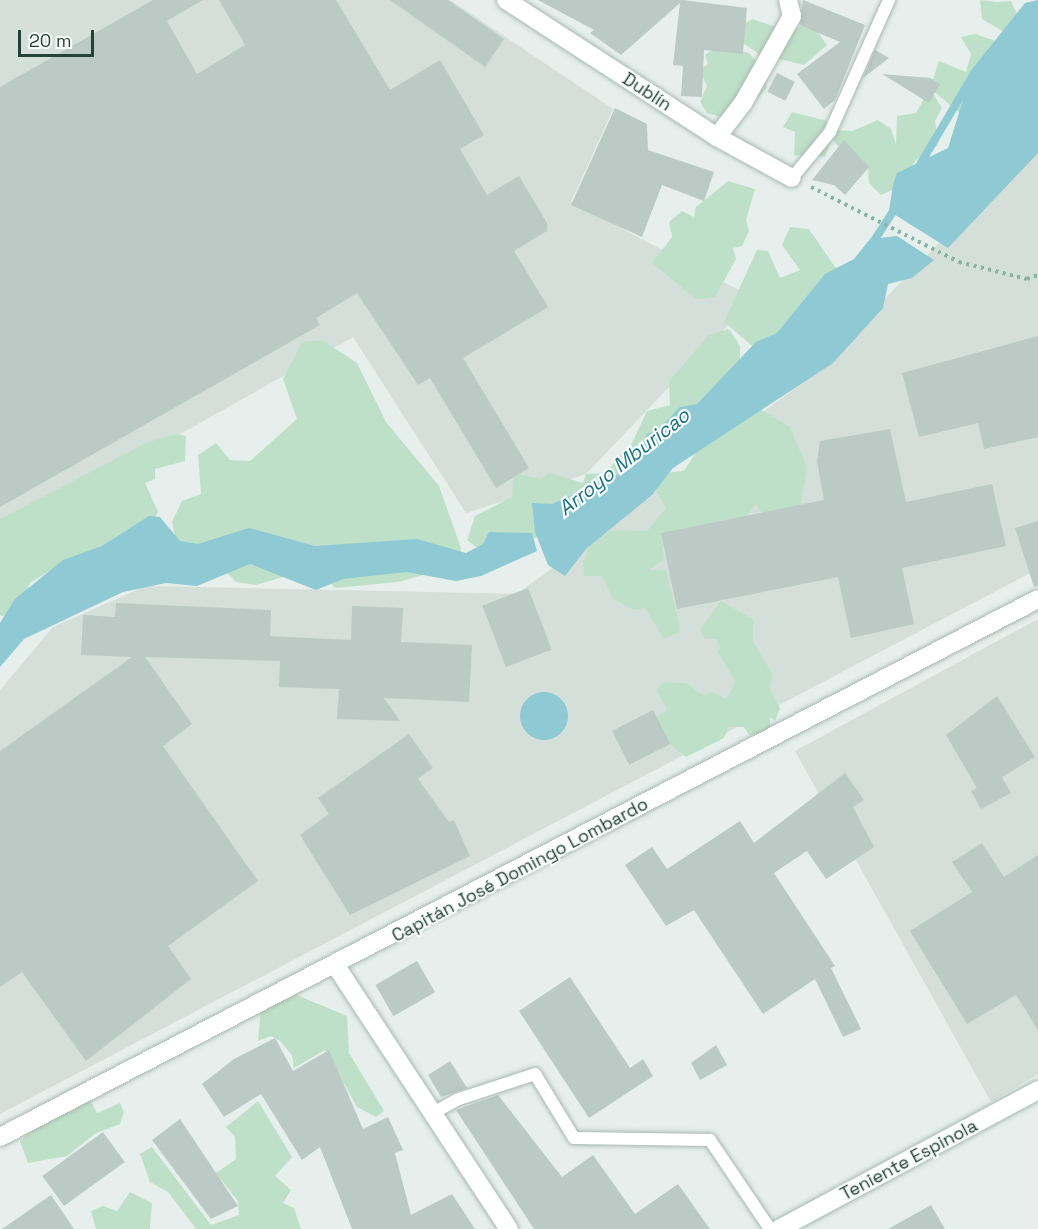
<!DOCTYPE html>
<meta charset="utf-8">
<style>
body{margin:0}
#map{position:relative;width:1038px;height:1229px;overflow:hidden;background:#e6efeb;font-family:"Space Grotesk",sans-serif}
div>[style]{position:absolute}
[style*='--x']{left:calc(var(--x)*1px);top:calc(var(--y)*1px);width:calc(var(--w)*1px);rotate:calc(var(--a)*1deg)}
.built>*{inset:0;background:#d4dfda}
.green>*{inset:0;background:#bfe0c8}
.water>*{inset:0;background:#8ec9d4}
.round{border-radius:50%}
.stream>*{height:8px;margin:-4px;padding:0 4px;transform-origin:4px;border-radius:4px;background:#8ec9d4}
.building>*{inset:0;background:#bbcac4;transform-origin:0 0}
.path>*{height:4px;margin-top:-2px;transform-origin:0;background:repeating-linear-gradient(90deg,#86b3a5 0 3px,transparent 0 7.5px)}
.roads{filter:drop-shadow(0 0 2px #a8b8b2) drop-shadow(0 0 2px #a8b8b2)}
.service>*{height:12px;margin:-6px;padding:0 6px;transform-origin:6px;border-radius:6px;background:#fff}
.minor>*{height:18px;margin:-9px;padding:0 9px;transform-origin:9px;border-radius:9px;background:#fff}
span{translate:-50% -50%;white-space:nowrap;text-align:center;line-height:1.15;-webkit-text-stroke:4.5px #f7fbf9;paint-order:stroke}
.street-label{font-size:18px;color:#24423a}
.water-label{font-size:20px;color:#1c6f80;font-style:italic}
.scale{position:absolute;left:18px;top:30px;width:76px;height:27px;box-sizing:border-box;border:3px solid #24423a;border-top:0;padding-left:8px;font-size:18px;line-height:21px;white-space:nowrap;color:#24423a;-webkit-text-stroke:4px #f7fbf9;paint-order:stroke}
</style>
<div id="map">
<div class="built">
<i style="clip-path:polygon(0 0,450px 0,613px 109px,571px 202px,754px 298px,586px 474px,466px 513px,353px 337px,0 535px)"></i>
<i style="clip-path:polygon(1038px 142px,1038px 569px,0 1114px,0 690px,53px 627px,146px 586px,517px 594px,802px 383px)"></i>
<i style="clip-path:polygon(1038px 619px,1038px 1074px,991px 1102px,795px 751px)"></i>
</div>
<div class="green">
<i style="clip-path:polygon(980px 0,997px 2px,1025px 0,1011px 1px,1019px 18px,1004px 32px,982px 19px)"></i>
<i style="clip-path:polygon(752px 19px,791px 32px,810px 21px,827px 45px,804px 65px,759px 54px,733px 36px,733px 31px)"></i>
<i style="clip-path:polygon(975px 34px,1010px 46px,962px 115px,925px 84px,925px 77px,933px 79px,939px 61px,966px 72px,971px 54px,961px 37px)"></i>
<i style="clip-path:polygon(719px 45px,749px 53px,767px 74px,766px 89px,734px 121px,707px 113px,700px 102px,707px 86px,699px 70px,708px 64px,705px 55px)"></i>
<i style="clip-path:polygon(934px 95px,942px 108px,935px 121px,938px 145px,916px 160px,900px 186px,881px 195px,869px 183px,868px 166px,849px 160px,832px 139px,825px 157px,794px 155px,795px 132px,783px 127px,792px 112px,827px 121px,833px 130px,852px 131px,878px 120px,891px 129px,896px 144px,897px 116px,916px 113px,924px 99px)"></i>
<i style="clip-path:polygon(728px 181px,755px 189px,746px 220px,749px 231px,742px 246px,733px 248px,736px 259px,715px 297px,696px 299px,652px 263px,672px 237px,669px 222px,682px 211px,694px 217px,696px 207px)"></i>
<i style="clip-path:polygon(790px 227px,809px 229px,835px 267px,860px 275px,764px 356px,724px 322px,757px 250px,768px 251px,780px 278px,800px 270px,782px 245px)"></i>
<i style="clip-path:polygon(729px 329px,740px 346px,740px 363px,722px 405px,539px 537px,496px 548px,476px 547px,467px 540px,475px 516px,512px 497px,514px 473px,541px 479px,550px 473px,583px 483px,586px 474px,605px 473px,632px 443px,647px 411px,670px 405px,669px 381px,709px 335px)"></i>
<i style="clip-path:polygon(322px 340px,357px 363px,386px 422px,439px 486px,461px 548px,459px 565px,398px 582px,336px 588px,319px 574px,296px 573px,256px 585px,236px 582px,221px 566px,180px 561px,172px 522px,182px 501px,201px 494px,198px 455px,216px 443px,230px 460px,250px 461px,297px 419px,283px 379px,302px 342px)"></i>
<i style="clip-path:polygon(756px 406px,790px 427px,807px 467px,800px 510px,764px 519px,756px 504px,741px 523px,662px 538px,664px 560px,649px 570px,666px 570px,680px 626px,679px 632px,664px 639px,645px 608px,634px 610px,613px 599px,602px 576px,584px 576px,583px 562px,590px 546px,611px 530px,647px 531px,666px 508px,656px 491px,663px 473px,684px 471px,708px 434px)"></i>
<i style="clip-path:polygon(177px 434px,186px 436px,185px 461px,155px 469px,155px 479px,145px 483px,158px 512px,147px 532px,78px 555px,31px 582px,12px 619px,0 615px,0 519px,148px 442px)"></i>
<i style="clip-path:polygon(721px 601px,753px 619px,753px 641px,772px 673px,770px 689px,780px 708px,775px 721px,770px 717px,770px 733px,749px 735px,744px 727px,729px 727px,724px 738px,686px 757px,670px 744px,661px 750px,644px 740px,650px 721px,667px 710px,657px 690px,664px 682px,686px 683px,703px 695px,713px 692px,726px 699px,736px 682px,717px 651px,721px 648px,716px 639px,705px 639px,700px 630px)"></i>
<i style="clip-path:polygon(282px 989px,347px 1016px,349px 1053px,384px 1111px,376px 1117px,357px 1107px,325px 1050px,294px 1068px,292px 1055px,280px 1041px,271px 1036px,258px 1041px,261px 1007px)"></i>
<i style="clip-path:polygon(89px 1098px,97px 1113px,120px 1103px,124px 1112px,120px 1124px,96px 1133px,67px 1156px,28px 1163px,20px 1141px,53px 1114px)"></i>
<i style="clip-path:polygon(258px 1101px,292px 1157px,275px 1176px,291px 1190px,283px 1203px,294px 1208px,301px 1229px,196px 1229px,168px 1192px,150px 1182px,140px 1154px,152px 1147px,211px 1225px,239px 1215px,238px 1201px,216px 1173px,236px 1159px,235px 1137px,226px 1127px)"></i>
<i style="clip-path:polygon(130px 1192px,152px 1203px,150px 1229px,96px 1229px,91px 1211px,103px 1206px,117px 1211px)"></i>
</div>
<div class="water">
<i style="clip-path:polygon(1038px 0,1038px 153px,948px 248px,889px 211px,893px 185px,897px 173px,948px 148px,973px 68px,1025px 3px)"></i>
<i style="clip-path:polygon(897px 236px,934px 260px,912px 278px,888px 284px,883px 308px,833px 363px,673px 468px,652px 495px,586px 549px,565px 576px,548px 565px,535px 532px,532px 503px,552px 504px,632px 468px,647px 434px,658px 430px,680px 407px,697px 404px,756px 342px,777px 333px,825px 274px,854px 259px,870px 239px)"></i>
<i style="clip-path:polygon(149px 516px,160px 517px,180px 541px,198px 544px,249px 528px,315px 546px,417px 539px,466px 553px,483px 544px,489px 532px,532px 533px,537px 551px,481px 576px,456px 581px,407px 572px,343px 579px,316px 590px,250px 564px,197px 586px,166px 583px,123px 592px,24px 639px,0 667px,0 623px,15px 599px,63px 560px,102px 546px)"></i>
<i class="round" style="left:520px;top:692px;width:48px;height:48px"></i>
</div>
<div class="stream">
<i style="--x:915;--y:173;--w:117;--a:-59.3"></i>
<i style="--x:870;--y:247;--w:48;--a:-57"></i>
</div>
<div class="building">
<i style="clip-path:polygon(153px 0,203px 0,167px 21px,197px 74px,245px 45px,219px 0,336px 0,390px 90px,440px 60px,484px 135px,460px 149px,487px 195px,519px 176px,547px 223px,547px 231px,514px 251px,548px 307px,463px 358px,529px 468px,496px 488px,430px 378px,418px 385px,357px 293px,316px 318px,320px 325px,0 507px,0 87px)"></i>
<i style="clip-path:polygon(390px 0,448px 0,504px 39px,485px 67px)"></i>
<i style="clip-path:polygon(538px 0,683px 0,747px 8px,743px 54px,704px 50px,702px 97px,681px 96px,683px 66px,673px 65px,680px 3px,621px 55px,590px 33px,594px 30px)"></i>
<i style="clip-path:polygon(803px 0,865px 25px,835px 100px,824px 109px,797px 74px,840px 42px,800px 25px)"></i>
<i style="clip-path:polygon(875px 50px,889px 58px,863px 78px)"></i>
<i style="left:777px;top:73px;width:20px;height:21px;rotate:27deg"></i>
<i style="clip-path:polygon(882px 74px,930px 78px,940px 84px,929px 103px)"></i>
<i style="clip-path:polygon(615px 108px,647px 124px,648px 150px,714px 172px,704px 201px,662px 185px,642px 237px,571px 205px)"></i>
<i style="clip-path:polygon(844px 140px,869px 167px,845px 195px,834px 185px,812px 180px)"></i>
<i style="clip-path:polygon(1038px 336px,1038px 437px,984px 449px,978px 423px,919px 437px,902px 373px)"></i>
<i style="clip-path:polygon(890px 429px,906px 502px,992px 484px,1006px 546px,902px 568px,914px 624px,851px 638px,838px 577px,677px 609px,661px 533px,824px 500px,817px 461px,820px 441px)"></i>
<i style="clip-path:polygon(1038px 521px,1038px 586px,1034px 587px,1015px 528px)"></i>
<i style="left:528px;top:588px;width:66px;height:49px;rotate:69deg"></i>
<i style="clip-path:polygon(116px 603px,271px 610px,270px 636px,351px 640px,352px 606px,403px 608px,401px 642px,472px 645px,469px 702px,384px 698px,400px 721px,337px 719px,339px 689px,279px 687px,280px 661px,145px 657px,192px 724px,163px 746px,258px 881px,168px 946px,191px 979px,86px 1061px,22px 972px,0 987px,0 751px,132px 657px,81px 655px,83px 615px,115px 617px)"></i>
<i style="clip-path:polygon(997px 696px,1035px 757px,1002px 777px,1011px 793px,981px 809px,971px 791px,977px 788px,946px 735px)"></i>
<i style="left:653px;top:710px;width:38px;height:46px;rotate:63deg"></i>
<i style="clip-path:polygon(409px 734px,433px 768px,418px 779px,449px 822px,454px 820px,470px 856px,350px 915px,300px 835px,329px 814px,318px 798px)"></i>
<i style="clip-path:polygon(845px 773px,864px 800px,853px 807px,874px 847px,826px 879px,807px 851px,774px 873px,835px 966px,831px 968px,861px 1029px,843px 1037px,815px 979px,763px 1014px,694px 910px,666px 926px,625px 865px,652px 847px,667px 869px,740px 821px,754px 843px)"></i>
<i style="clip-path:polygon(982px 843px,1004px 877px,1038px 855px,1038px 1030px,1016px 995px,967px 1024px,910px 931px,972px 892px,952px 862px)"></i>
<i style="left:417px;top:961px;width:36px;height:48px;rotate:60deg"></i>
<i style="clip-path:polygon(570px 977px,630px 1068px,643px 1059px,653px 1076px,589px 1118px,519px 1011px)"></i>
<i style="clip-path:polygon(275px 1038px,293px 1071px,329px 1050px,363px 1129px,388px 1117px,403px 1150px,395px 1153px,411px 1215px,452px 1194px,475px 1229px,352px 1229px,320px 1147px,302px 1160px,261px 1094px,224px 1117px,202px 1084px,234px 1059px)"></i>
<i style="clip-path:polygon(716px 1045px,727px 1065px,700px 1080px,691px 1063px)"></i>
<i style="clip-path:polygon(450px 1061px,467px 1088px,441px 1097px,428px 1075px)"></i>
<i style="clip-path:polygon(498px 1095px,562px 1177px,593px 1155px,635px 1214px,678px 1184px,710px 1229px,534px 1229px,456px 1110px)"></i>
<i style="clip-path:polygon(180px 1119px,238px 1206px,211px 1219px,152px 1140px)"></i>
<i style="left:103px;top:1132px;width:37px;height:75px;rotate:54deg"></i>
<i style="clip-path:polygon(51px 1195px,74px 1229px,2px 1229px)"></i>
<i style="clip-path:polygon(931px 1205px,945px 1229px,888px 1229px)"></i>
</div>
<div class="path">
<i style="--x:811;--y:187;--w:166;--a:26.9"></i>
<i style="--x:959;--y:262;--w:70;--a:14"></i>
<i style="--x:1027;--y:279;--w:12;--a:-20"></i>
</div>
<div class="roads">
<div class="service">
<i style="--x:792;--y:178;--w:60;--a:-50.4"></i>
<i style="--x:830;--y:132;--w:145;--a:-65.9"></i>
<i style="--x:433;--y:1113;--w:26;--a:-29"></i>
<i style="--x:456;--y:1100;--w:83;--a:-18.2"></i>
<i style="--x:535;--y:1074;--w:75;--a:58.6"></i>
<i style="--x:574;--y:1138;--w:136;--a:0.8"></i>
<i style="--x:710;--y:1140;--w:107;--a:56"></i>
</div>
<div class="minor">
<i style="--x:506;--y:0;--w:252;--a:33"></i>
<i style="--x:717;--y:137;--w:85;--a:28.7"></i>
<i style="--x:717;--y:137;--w:43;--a:-52.6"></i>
<i style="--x:743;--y:103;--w:100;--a:-60.6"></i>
<i style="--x:792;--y:16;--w:16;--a:-104"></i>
<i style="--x:336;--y:966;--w:315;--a:56.7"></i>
<i style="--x:0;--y:1137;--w:1169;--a:-27.4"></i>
<i style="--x:779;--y:1229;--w:294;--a:-28.2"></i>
</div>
</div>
<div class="street-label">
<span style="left:647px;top:92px;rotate:33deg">Dublín</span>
<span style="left:520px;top:870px;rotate:-28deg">Capitán José Domingo Lombardo</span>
<span style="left:909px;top:1160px;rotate:-28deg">Teniente Espinola</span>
</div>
<div class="water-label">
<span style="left:624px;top:462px;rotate:-38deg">Arroyo Mburicao</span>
</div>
<div class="scale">20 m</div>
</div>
